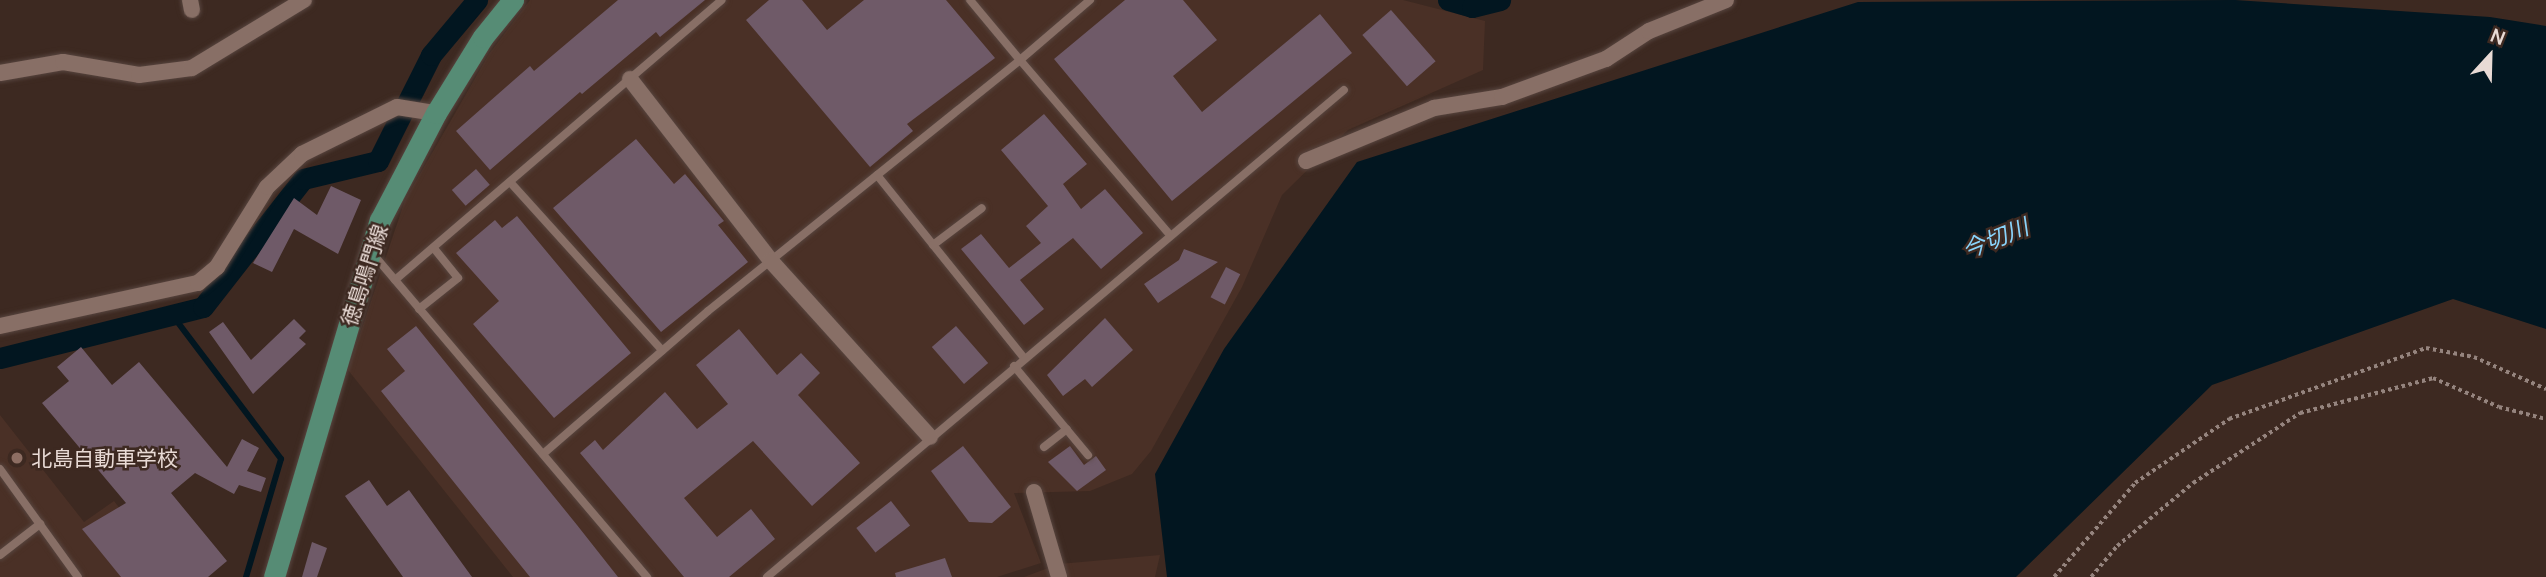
<!DOCTYPE html>
<meta charset="utf-8">
<style>
body{margin:0}
#map{position:relative;width:2546px;height:577px;overflow:hidden;background:#3d2921;font-family:Manrope,"Noto Sans JP",sans-serif}
div>[style]{position:absolute}
[style*='--x']{left:calc(var(--x)*1px);top:calc(var(--y)*1px);width:calc(var(--w)*1px);rotate:calc(var(--a)*1deg)}
.built>*{inset:0;background:#4a3026}
.water>*{inset:0;background:#021620}
.stream>*{height:6px;margin:-3px;padding:0 3px;transform-origin:3px;border-radius:3px;background:#021620}
.canal>*{height:21px;margin:-10.5px;padding:0 10.5px;transform-origin:10.5px;border-radius:10.5px;background:#021620}
.building>*{inset:0;background:#6f5a68;transform-origin:0 0}
.path>*{height:3.5px;margin-top:-1.75px;transform-origin:0;background:repeating-linear-gradient(90deg,#95847e 0 3.5px,transparent 0 7px)}
.roads{filter:drop-shadow(0 0 2px #57453f) drop-shadow(0 0 2px #57453f)}
.service>*{height:8px;margin:-4px;padding:0 4px;transform-origin:4px;border-radius:4px;background:#886f66}
.minor>*{height:16px;margin:-8px;padding:0 8px;transform-origin:8px;border-radius:8px;background:#886f66}
.primary>*{height:21px;margin:-10.5px;padding:0 10.5px;transform-origin:10.5px;border-radius:10.5px;background:#568c75}
.dots>*{width:19px;height:19px;translate:-50% -50%;box-sizing:border-box;border:4px solid #3d2921;border-radius:50%}
span{translate:-50% -50%;white-space:nowrap;text-align:center;line-height:1.15;-webkit-text-stroke:5px #3d2921;paint-order:stroke}
.street-label{font-size:21px;color:#e8dad5}
.poi-label{font-size:21px;color:#e8dad5}
.left{translate:0 -50%;text-align:left}
.water-label{font-size:23px;color:#89d3fa;font-style:italic}
.north{position:absolute;left:2455px;top:21px;width:70px;height:70px;-webkit-text-stroke:5px #3d2921;paint-order:stroke;rotate:22deg;font-size:19px;font-weight:700;line-height:28px;text-align:center;color:#e8dad5}
.north::after{content:'';display:block;margin:auto;width:24px;height:32px;background:#e8dad5;clip-path:polygon(50% 0,100% 100%,50% 72%,0 100%)}
</style>
<div id="map">
<div class="built">
<i style="clip-path:polygon(530px 0,1403px 0,1485px 21px,1483px 70px,1348px 130px,1282px 195px,1242px 287px,1151px 451px,1132px 474px,1090px 491px,1014px 493px,1041px 563px,997px 577px,513px 577px,348px 370px,405px 200px,489px 54px)"></i>
<i style="clip-path:polygon(0 415px,84px 522px,114px 501px,173px 577px,0 577px)"></i>
<i style="clip-path:polygon(1160px 555px,1155px 577px,1024px 577px,1059px 564px)"></i>
</div>
<div class="water">
<i style="clip-path:polygon(2235px 0,2490px 17px,2546px 26px,2546px 329px,2453px 299px,2212px 385px,2016px 577px,1167px 577px,1155px 474px,1224px 349px,1357px 162px,1858px 2px)"></i>
</div>
<div class="stream">
<i style="--x:173;--y:316;--w:179;--a:52.9"></i>
<i style="--x:281;--y:459;--w:123;--a:106.5"></i>
</div>
<div class="canal">
<i style="--x:1448;--y:0;--w:25;--a:16"></i>
<i style="--x:1472;--y:7;--w:29;--a:-14"></i>
<i style="--x:0;--y:358;--w:209;--a:-14.1"></i>
<i style="--x:203;--y:307;--w:162;--a:-52"></i>
<i style="--x:303;--y:179;--w:77;--a:-13.5"></i>
<i style="--x:378;--y:161;--w:119;--a:-63.4"></i>
<i style="--x:431;--y:55;--w:72;--a:-50.1"></i>
</div>
<div class="building">
<i style="clip-path:polygon(618px 0,705px 0,660px 37px,656px 32px,582px 94px,580px 92px,490px 170px,456px 131px,530px 66px,534px 71px)"></i>
<i style="clip-path:polygon(769px 0,802px 0,827px 30px,864px 0,946px 0,995px 58px,907px 124px,913px 131px,870px 167px,746px 20px)"></i>
<i style="clip-path:polygon(1125px 0,1183px 0,1217px 40px,1173px 76px,1202px 112px,1320px 14px,1352px 53px,1172px 201px,1054px 59px)"></i>
<i style="left:1391px;top:10px;width:68px;height:38px;rotate:49deg"></i>
<i style="clip-path:polygon(1044px 114px,1087px 164px,1063px 184px,1081px 209px,1105px 189px,1143px 233px,1101px 269px,1073px 238px,1020px 280px,1044px 309px,1024px 325px,961px 249px,981px 234px,1009px 268px,1041px 243px,1026px 226px,1048px 206px,1001px 150px)"></i>
<i style="clip-path:polygon(636px 139px,674px 184px,685px 174px,724px 221px,718px 225px,748px 262px,661px 332px,553px 208px)"></i>
<i style="left:476px;top:169px;width:21px;height:32px;rotate:49deg"></i>
<i style="clip-path:polygon(331px 186px,361px 200px,338px 254px,294px 229px,272px 272px,253px 263px,294px 198px,317px 215px)"></i>
<i style="clip-path:polygon(517px 216px,631px 353px,554px 418px,473px 324px,499px 301px,456px 253px,495px 220px,502px 228px)"></i>
<i style="clip-path:polygon(1184px 249px,1218px 262px,1158px 303px,1144px 284px,1179px 260px)"></i>
<i style="left:1226px;top:267px;width:16px;height:34px;rotate:27deg"></i>
<i style="clip-path:polygon(1105px 318px,1133px 350px,1092px 387px,1085px 379px,1063px 396px,1047px 375px)"></i>
<i style="clip-path:polygon(294px 319px,306px 331px,299px 338px,306px 344px,253px 394px,209px 332px,223px 322px,251px 360px)"></i>
<i style="clip-path:polygon(416px 326px,577px 525px,618px 577px,530px 577px,493px 531px,381px 391px,405px 371px,387px 349px)"></i>
<i style="left:956px;top:326px;width:49px;height:32px;rotate:49deg"></i>
<i style="clip-path:polygon(739px 329px,777px 375px,801px 353px,820px 373px,798px 395px,860px 463px,812px 506px,753px 441px,684px 498px,717px 537px,751px 509px,775px 539px,729px 577px,684px 577px,580px 453px,595px 440px,603px 450px,665px 392px,697px 429px,728px 404px,696px 365px)"></i>
<i style="clip-path:polygon(81px 347px,112px 385px,139px 362px,227px 467px,242px 439px,259px 448px,247px 471px,266px 478px,261px 492px,239px 485px,234px 494px,195px 473px,171px 493px,227px 561px,208px 577px,121px 577px,82px 529px,126px 503px,42px 403px,69px 381px,57px 367px)"></i>
<i style="clip-path:polygon(963px 446px,1011px 507px,992px 523px,969px 522px,931px 471px)"></i>
<i style="clip-path:polygon(1070px 446px,1084px 465px,1096px 456px,1106px 470px,1077px 491px,1048px 462px)"></i>
<i style="clip-path:polygon(369px 480px,387px 506px,409px 490px,472px 577px,403px 577px,345px 496px)"></i>
<i style="left:891px;top:501px;width:31px;height:44px;rotate:52deg"></i>
<i style="clip-path:polygon(312px 542px,327px 548px,317px 577px,302px 577px)"></i>
<i style="clip-path:polygon(945px 558px,952px 577px,896px 577px,895px 573px)"></i>
</div>
<div class="path">
<i style="--x:2054;--y:577;--w:124;--a:-49.2"></i>
<i style="--x:2135;--y:483;--w:114;--a:-34.2"></i>
<i style="--x:2229;--y:419;--w:209;--a:-19.8"></i>
<i style="--x:2426;--y:348;--w:49;--a:10.6"></i>
<i style="--x:2474;--y:357;--w:79;--a:24"></i>
<i style="--x:2091;--y:577;--w:40;--a:-50"></i>
<i style="--x:2117;--y:546;--w:99;--a:-39.7"></i>
<i style="--x:2193;--y:483;--w:128;--a:-33.2"></i>
<i style="--x:2300;--y:413;--w:138;--a:-14.7"></i>
<i style="--x:2433;--y:378;--w:72;--a:23.7"></i>
<i style="--x:2499;--y:407;--w:49;--a:14.3"></i>
</div>
<div class="roads">
<div class="service">
<i style="--x:1090;--y:0;--w:92;--a:139.4"></i>
<i style="--x:1020;--y:60;--w:229;--a:49.4"></i>
<i style="--x:877;--y:175;--w:235;--a:51.2"></i>
<i style="--x:510;--y:182;--w:227;--a:47.9"></i>
<i style="--x:933;--y:245;--w:61;--a:-37.1"></i>
<i style="--x:373;--y:254;--w:424;--a:49.7"></i>
<i style="--x:395;--y:280;--w:430;--a:-40.6"></i>
<i style="--x:419;--y:309;--w:50;--a:-38.5"></i>
<i style="--x:458;--y:278;--w:38;--a:-129"></i>
<i style="--x:1014;--y:366;--w:116;--a:50.3"></i>
<i style="--x:1044;--y:447;--w:29;--a:-38"></i>
<i style="--x:543;--y:454;--w:218;--a:-40.9"></i>
<i style="--x:708;--y:311;--w:400;--a:-38.8"></i>
<i style="--x:1020;--y:60;--w:78;--a:-129.8"></i>
<i style="--x:0;--y:469;--w:133;--a:54.2"></i>
<i style="--x:0;--y:555;--w:51;--a:-37.8"></i>
<i style="--x:767;--y:577;--w:755;--a:-40.17"></i>
</div>
<div class="minor">
<i style="--x:190;--y:0;--w:10;--a:79"></i>
<i style="--x:0;--y:73;--w:64;--a:-9.9"></i>
<i style="--x:63;--y:62;--w:77;--a:9.7"></i>
<i style="--x:139;--y:75;--w:53;--a:-7.5"></i>
<i style="--x:192;--y:68;--w:131;--a:-31.3"></i>
<i style="--x:630;--y:79;--w:230;--a:52.2"></i>
<i style="--x:771;--y:261;--w:237;--a:47.9"></i>
<i style="--x:1306;--y:161;--w:139;--a:-22.5"></i>
<i style="--x:1434;--y:108;--w:69;--a:-9.2"></i>
<i style="--x:1502;--y:97;--w:111;--a:-20.1"></i>
<i style="--x:1606;--y:59;--w:51;--a:-33.1"></i>
<i style="--x:1649;--y:31;--w:83;--a:-21.9"></i>
<i style="--x:0;--y:326;--w:203;--a:-12.3"></i>
<i style="--x:198;--y:283;--w:25;--a:-40"></i>
<i style="--x:217;--y:267;--w:94;--a:-58"></i>
<i style="--x:267;--y:187;--w:48;--a:-43.3"></i>
<i style="--x:302;--y:154;--w:106;--a:-26.3"></i>
<i style="--x:397;--y:107;--w:39;--a:9"></i>
<i style="--x:1034;--y:492;--w:89;--a:73.6"></i>
</div>
<div class="primary">
<i style="--x:274;--y:577;--w:372;--a:-73.5"></i>
<i style="--x:380;--y:220;--w:121;--a:-62.4"></i>
<i style="--x:436;--y:113;--w:89;--a:-58.3"></i>
<i style="--x:483;--y:37;--w:48;--a:-51"></i>
</div>
</div>
<div class="dots">
<i style="left:17px;top:458px;background:#8d6e63"></i>
</div>
<div class="street-label">
<span style="left:364px;top:275px;rotate:-72deg">徳島鳴門線</span>
</div>
<div class="poi-label">
<span class="left" style="left:31px;top:458px">北島自動車学校</span>
</div>
<div class="water-label">
<span style="left:1995px;top:238px;rotate:-22deg">今切川</span>
</div>
<div class="north">N</div>
</div>
